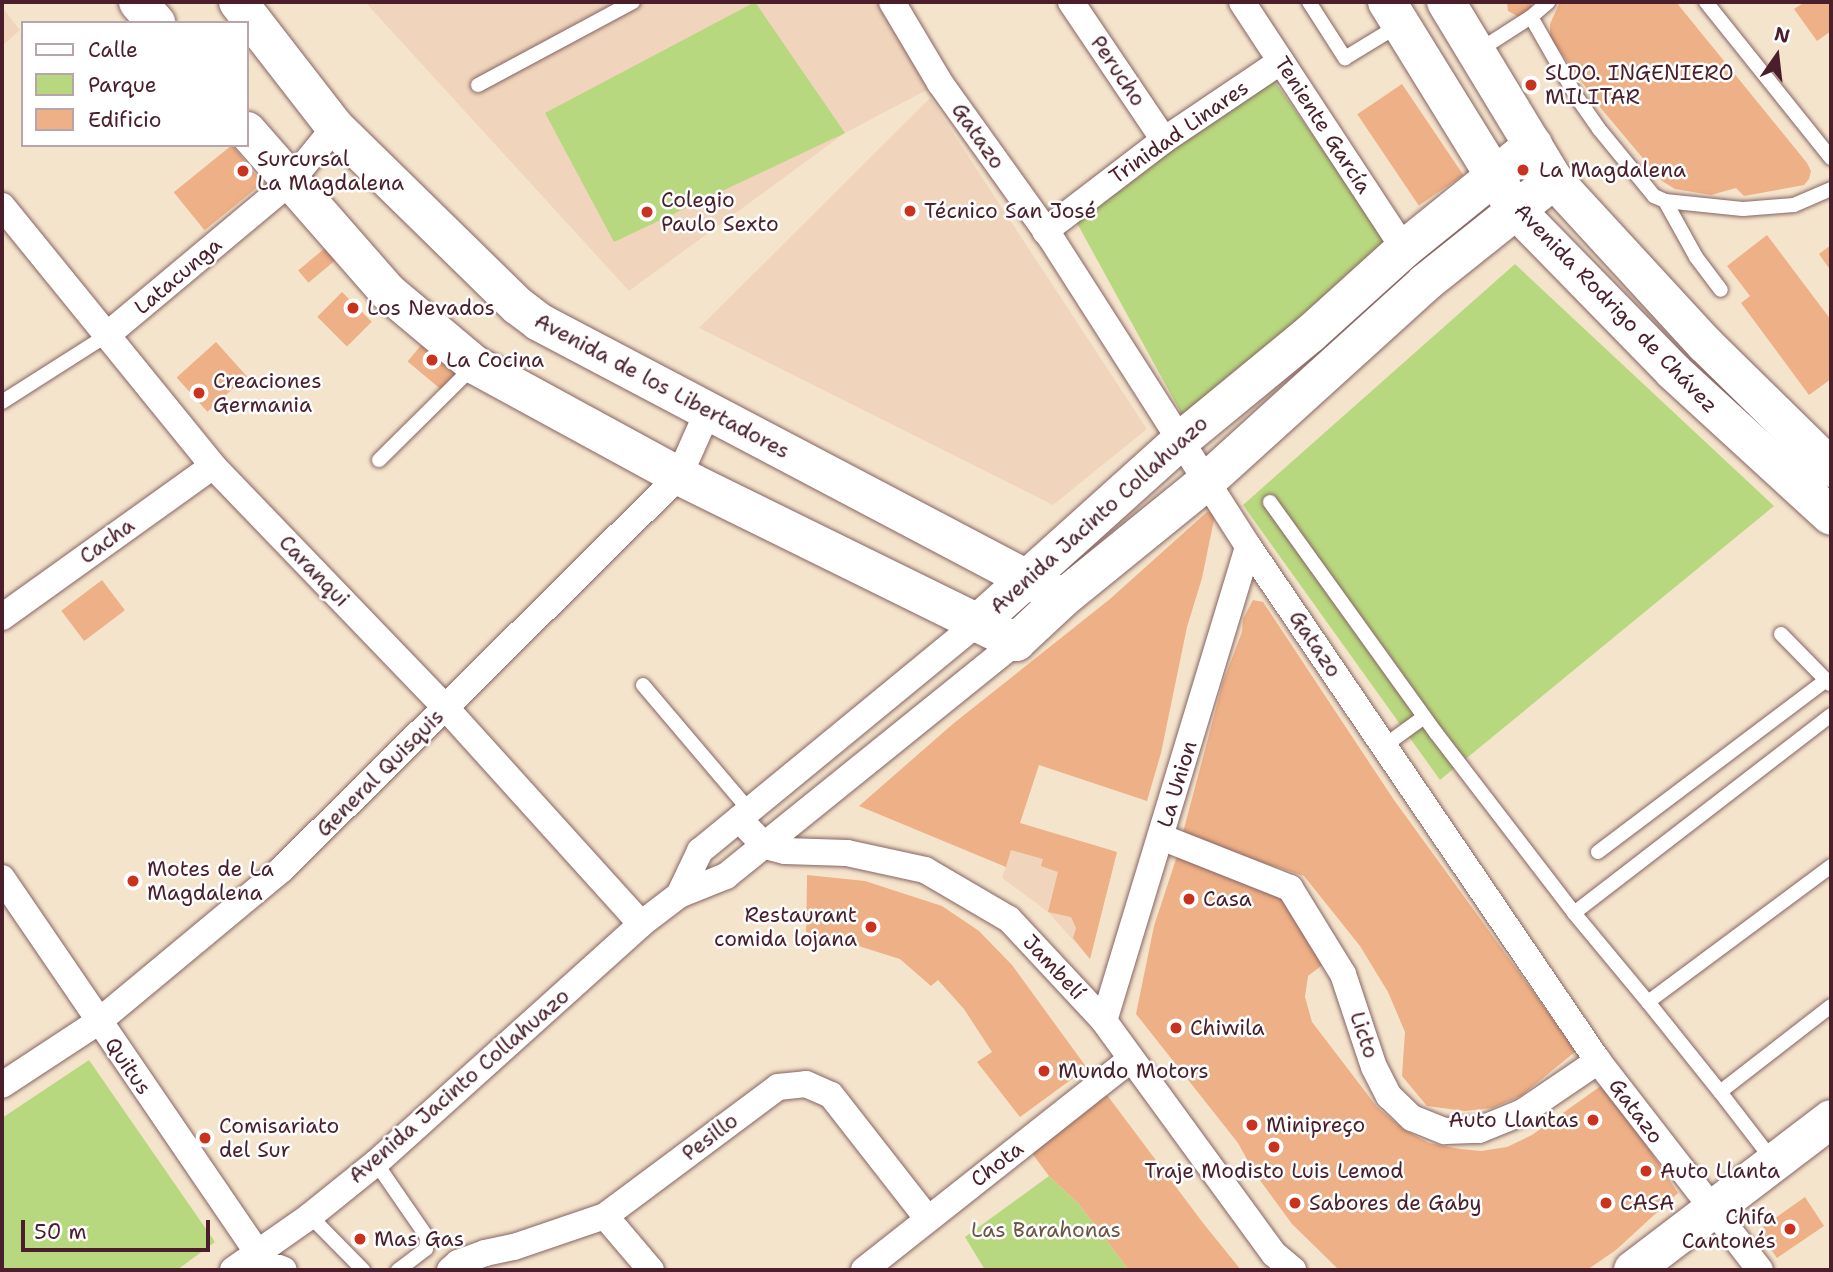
<!DOCTYPE html>
<meta charset="utf-8">
<style>
body{margin:0}
#map{position:relative;width:1833px;height:1272px;overflow:hidden;background:#f5e4cc;font-family:"Shantell Sans",sans-serif}
div>[style]{position:absolute}
[style*='--x']{left:calc(var(--x)*1px);top:calc(var(--y)*1px);width:calc(var(--w)*1px);rotate:calc(var(--a)*1deg)}
.built>*{inset:0;background:#f0d5bc}
.green>*{inset:0;background:#b8d87f}
.building>*{inset:0;background:#eeb086;transform-origin:0 0}
.roads{filter:drop-shadow(0 0 2px #866463) drop-shadow(0 0 2px #866463)}
.lane>*{height:14px;margin:-7px;padding:0 7px;transform-origin:7px;border-radius:7px;background:#fff}
.street>*{height:26px;margin:-13px;padding:0 13px;transform-origin:13px;border-radius:13px;background:#fff}
.secondary>*{height:38px;margin:-19px;padding:0 19px;transform-origin:19px;border-radius:19px;background:#fff}
.dots>*{width:19px;height:19px;translate:-50% -50%;box-sizing:border-box;border:4px solid #fff;border-radius:50%}
span{translate:-50% -50%;white-space:nowrap;text-align:center;line-height:1.15;-webkit-text-stroke:5px #fff;paint-order:stroke}
.street-label{font-size:21px;color:#4a1f2b}
.poi-label{font-size:21px;color:#4a1f2b}
.left{translate:0 -50%;text-align:left}
.right{translate:-100% -50%;text-align:right}
.park-label{font-size:21px;color:#6b5644}
.frame{position:absolute;inset:0;border:4px solid #4a1f2b;pointer-events:none}
.legend{position:absolute;left:21px;top:21px;width:228px;height:126px;box-sizing:border-box;background:#fff;border:2px solid #b7a5aa;margin:0;padding:9px 12px;list-style:none;font-size:21px;color:#4a1f2b}
.legend li{display:flex;align-items:center;gap:14px;height:35px}
.legend b{width:35px;border:2px solid #b7a5aa}
.north{position:absolute;left:1742px;top:21px;width:70px;height:70px;-webkit-text-stroke:5px #fff;paint-order:stroke;rotate:14deg;font-size:19px;font-weight:700;line-height:28px;text-align:center;color:#4a1f2b}
.north::after{content:'';display:block;margin:auto;width:24px;height:32px;background:#4a1f2b;clip-path:polygon(50% 0,100% 100%,50% 72%,0 100%)}
.scale{position:absolute;left:21px;top:1220px;width:189px;height:32px;box-sizing:border-box;border:4px solid #4a1f2b;border-top:0;padding-left:9px;font-size:21px;line-height:24px;white-space:nowrap;color:#4a1f2b;-webkit-text-stroke:5px #fff;paint-order:stroke}
</style>
<div id="map">
<div class="built">
<i style="clip-path:polygon(365px 2px,890px 2px,940px 83px,845px 133px,629px 291px)"></i>
<i style="clip-path:polygon(2px 7px,20px 30px,2px 46px)"></i>
<i style="clip-path:polygon(930px 98px,1147px 429px,1053px 505px,699px 328px)"></i>
<i style="clip-path:polygon(1020px 823px,1117px 852px,1090px 959px,1048px 912px,1002px 878px)"></i>
</div>
<div class="green">
<i style="clip-path:polygon(755px 2px,845px 133px,614px 242px,545px 113px)"></i>
<i style="clip-path:polygon(1270px 75px,1390px 244px,1185px 420px,1072px 214px)"></i>
<i style="clip-path:polygon(1515px 264px,1774px 506px,1440px 780px,1243px 505px)"></i>
<i style="clip-path:polygon(89px 1060px,215px 1242px,177px 1270px,2px 1270px,2px 1118px)"></i>
<i style="clip-path:polygon(1049px 1176px,1078px 1203px,1129px 1270px,985px 1270px,965px 1237px)"></i>
</div>
<div class="building">
<i style="clip-path:polygon(1507px 2px,1529px 2px,1533px 7px,1519px 17px,1508px 11px)"></i>
<i style="clip-path:polygon(1560px 2px,1676px 2px,1807px 163px,1811px 171px,1809px 179px,1804px 185px,1744px 196px,1736px 188px,1711px 195px,1675px 189px,1662px 181px,1599px 106px,1550px 37px,1550px 24px)"></i>
<i style="clip-path:polygon(1805px 2px,1831px 2px,1831px 31px,1817px 41px,1794px 9px)"></i>
<i style="left:1402px;top:84px;width:110px;height:54px;rotate:56deg"></i>
<i style="left:232px;top:145px;width:49px;height:75px;rotate:51deg"></i>
<i style="clip-path:polygon(1767px 235px,1831px 320px,1831px 379px,1809px 395px,1741px 303px,1750px 296px,1727px 266px)"></i>
<i style="clip-path:polygon(1831px 245px,1831px 271px,1819px 254px)"></i>
<i style="left:325px;top:248px;width:16px;height:35px;rotate:50deg"></i>
<i style="left:342px;top:292px;width:42px;height:35px;rotate:45deg"></i>
<i style="left:216px;top:342px;width:46px;height:53px;rotate:48deg"></i>
<i style="left:423px;top:343px;width:45px;height:24px;rotate:40deg"></i>
<i style="clip-path:polygon(1208px 511px,1215px 515px,1202px 578px,1187px 627px,1161px 753px,1147px 801px,1024px 760px,1039px 765px,1020px 823px,1117px 852px,1090px 959px,1073px 938px,1076px 928px,1071px 917px,1048px 912px,1058px 872px,1041px 866px,1043px 859px,1011px 850px,1006px 867px,859px 806px,954px 723px,1110px 599px)"></i>
<i style="left:102px;top:580px;width:38px;height:51px;rotate:53deg"></i>
<i style="clip-path:polygon(1253px 600px,1263px 602px,1394px 800px,1576px 1051px,1521px 1096px,1492px 1108px,1465px 1111px,1427px 1106px,1402px 1076px,1405px 1032px,1388px 992px,1360px 946px,1304px 876px,1182px 836px,1223px 682px,1242px 632px,1243px 619px)"></i>
<i style="clip-path:polygon(1177px 856px,1290px 900px,1325px 963px,1308px 976px,1305px 997px,1312px 1022px,1377px 1107px,1403px 1129px,1429px 1143px,1460px 1149px,1481px 1151px,1507px 1147px,1532px 1135px,1605px 1083px,1678px 1193px,1616px 1250px,1587px 1270px,1339px 1270px,1292px 1224px,1254px 1172px,1238px 1143px,1136px 1014px,1154px 926px)"></i>
<i style="clip-path:polygon(807px 875px,865px 881px,942px 906px,979px 931px,1012px 965px,1087px 1068px,1020px 1117px,977px 1062px,992px 1052px,964px 1009px,938px 980px,931px 986px,900px 959px,852px 944px,806px 944px)"></i>
<i style="clip-path:polygon(1107px 1095px,1203px 1223px,1241px 1270px,1129px 1270px,1078px 1203px,1049px 1176px,1028px 1148px)"></i>
<i style="clip-path:polygon(1805px 1197px,1824px 1226px,1777px 1258px,1759px 1233px,1764px 1226px)"></i>
</div>
<div class="roads">
<div class="lane">
<i style="--x:1309;--y:2;--w:67;--a:57.3"></i>
<i style="--x:1345;--y:58;--w:63;--a:-31.4"></i>
<i style="--x:1706;--y:2;--w:200;--a:51.3"></i>
<i style="--x:1531;--y:17;--w:23;--a:-41"></i>
<i style="--x:1478;--y:51;--w:63;--a:-32.7"></i>
<i style="--x:1531;--y:17;--w:91;--a:60.3"></i>
<i style="--x:1576;--y:96;--w:40;--a:55.1"></i>
<i style="--x:1599;--y:129;--w:87;--a:50.6"></i>
<i style="--x:1654;--y:196;--w:12;--a:24"></i>
<i style="--x:1665;--y:201;--w:78;--a:5.9"></i>
<i style="--x:1743;--y:209;--w:51;--a:-4.5"></i>
<i style="--x:1794;--y:205;--w:40;--a:-23.4"></i>
<i style="--x:478;--y:85;--w:176;--a:-28.2"></i>
<i style="--x:1665;--y:201;--w:64;--a:61"></i>
<i style="--x:1696;--y:257;--w:41;--a:52.9"></i>
<i style="--x:2;--y:402;--w:125;--a:-32.5"></i>
<i style="--x:379;--y:460;--w:134;--a:-44.7"></i>
<i style="--x:1270;--y:502;--w:284;--a:54.3"></i>
<i style="--x:1436;--y:733;--w:227;--a:52.5"></i>
<i style="--x:1574;--y:913;--w:324;--a:-37.6"></i>
<i style="--x:1781;--y:634;--w:70;--a:45.6"></i>
<i style="--x:643;--y:685;--w:165;--a:49.7"></i>
<i style="--x:1384;--y:746;--w:49;--a:-35.9"></i>
<i style="--x:1598;--y:852;--w:286;--a:-37"></i>
<i style="--x:1574;--y:913;--w:116;--a:50.3"></i>
<i style="--x:1648;--y:1002;--w:228;--a:-36.6"></i>
<i style="--x:1648;--y:1002;--w:115;--a:51.3"></i>
<i style="--x:1774;--y:1162;--w:88;--a:-127.6"></i>
<i style="--x:1720;--y:1092;--w:140;--a:-37.8"></i>
<i style="--x:376;--y:1163;--w:90;--a:55.4"></i>
<i style="--x:427;--y:1237;--w:12;--a:95"></i>
<i style="--x:426;--y:1249;--w:35;--a:143"></i>
<i style="--x:310;--y:1216;--w:76;--a:45.5"></i>
</div>
<div class="street">
<i style="--x:892;--y:2;--w:94;--a:59.3"></i>
<i style="--x:940;--y:83;--w:187;--a:54.4"></i>
<i style="--x:1049;--y:235;--w:369;--a:57.4"></i>
<i style="--x:1248;--y:546;--w:623;--a:55.8"></i>
<i style="--x:1598;--y:1061;--w:264;--a:52.2"></i>
<i style="--x:1071;--y:2;--w:166;--a:56"></i>
<i style="--x:1242;--y:2;--w:295;--a:56.7"></i>
<i style="--x:2;--y:206;--w:335;--a:50.9"></i>
<i style="--x:213;--y:466;--w:336;--a:46.1"></i>
<i style="--x:446;--y:708;--w:291;--a:47.9"></i>
<i style="--x:1045;--y:231;--w:150;--a:-37.4"></i>
<i style="--x:1164;--y:140;--w:141;--a:-34"></i>
<i style="--x:107;--y:335;--w:239;--a:-39.9"></i>
<i style="--x:290;--y:182;--w:71;--a:-50.7"></i>
<i style="--x:2;--y:617;--w:259;--a:-35.6"></i>
<i style="--x:739;--y:819;--w:37;--a:46"></i>
<i style="--x:765;--y:846;--w:21;--a:14"></i>
<i style="--x:785;--y:851;--w:62;--a:1.8"></i>
<i style="--x:847;--y:853;--w:80;--a:12.3"></i>
<i style="--x:925;--y:870;--w:97;--a:30.3"></i>
<i style="--x:1009;--y:919;--w:139;--a:47"></i>
<i style="--x:1104;--y:1021;--w:288;--a:53.9"></i>
<i style="--x:1274;--y:1254;--w:25;--a:40"></i>
<i style="--x:1161;--y:837;--w:139;--a:21.6"></i>
<i style="--x:1290;--y:888;--w:101;--a:58.4"></i>
<i style="--x:1343;--y:974;--w:98;--a:71.6"></i>
<i style="--x:1374;--y:1067;--w:33;--a:63"></i>
<i style="--x:1389;--y:1096;--w:32;--a:44"></i>
<i style="--x:1412;--y:1118;--w:35;--a:22"></i>
<i style="--x:1445;--y:1131;--w:34;--a:-2"></i>
<i style="--x:1479;--y:1130;--w:48;--a:-22.2"></i>
<i style="--x:1523;--y:1112;--w:91;--a:-34.2"></i>
<i style="--x:2;--y:878;--w:453;--a:55.7"></i>
<i style="--x:679;--y:895;--w:49;--a:-64.5"></i>
<i style="--x:700;--y:851;--w:360;--a:-39.4"></i>
<i style="--x:1104;--y:1021;--w:496;--a:-73.1"></i>
<i style="--x:2;--y:1085;--w:115;--a:-33.3"></i>
<i style="--x:98;--y:1022;--w:239;--a:-39.7"></i>
<i style="--x:282;--y:869;--w:559;--a:-44.71"></i>
<i style="--x:679;--y:476;--w:71;--a:-66"></i>
<i style="--x:605;--y:1216;--w:71;--a:49.6"></i>
<i style="--x:233;--y:1270;--w:94;--a:-35"></i>
<i style="--x:310;--y:1216;--w:85;--a:-38.8"></i>
<i style="--x:376;--y:1163;--w:357;--a:-42"></i>
<i style="--x:641;--y:924;--w:48;--a:-37.3"></i>
<i style="--x:679;--y:895;--w:51;--a:-22"></i>
<i style="--x:726;--y:876;--w:373;--a:-38.9"></i>
<i style="--x:263;--y:1270;--w:16;--a:-7"></i>
<i style="--x:279;--y:1268;--w:5;--a:22"></i>
<i style="--x:450;--y:1270;--w:11;--a:-41"></i>
<i style="--x:458;--y:1263;--w:29;--a:-20"></i>
<i style="--x:485;--y:1253;--w:30;--a:-12"></i>
<i style="--x:514;--y:1247;--w:96;--a:-18.8"></i>
<i style="--x:605;--y:1216;--w:216;--a:-36.7"></i>
<i style="--x:778;--y:1087;--w:28;--a:-6"></i>
<i style="--x:806;--y:1084;--w:27;--a:24"></i>
<i style="--x:831;--y:1095;--w:157;--a:52"></i>
<i style="--x:864;--y:1270;--w:340;--a:-38.3"></i>
</div>
<div class="secondary">
<i style="--x:138;--y:2;--w:28;--a:49"></i>
<i style="--x:238;--y:2;--w:158;--a:52.2"></i>
<i style="--x:335;--y:127;--w:256;--a:44.4"></i>
<i style="--x:518;--y:306;--w:26;--a:37"></i>
<i style="--x:539;--y:322;--w:592;--a:27.78"></i>
<i style="--x:1387;--y:2;--w:243;--a:58.3"></i>
<i style="--x:1515;--y:209;--w:226;--a:45.7"></i>
<i style="--x:1673;--y:371;--w:214;--a:42.5"></i>
<i style="--x:1446;--y:2;--w:208;--a:58.8"></i>
<i style="--x:1554;--y:180;--w:223;--a:47.4"></i>
<i style="--x:1705;--y:344;--w:177;--a:44.5"></i>
<i style="--x:247;--y:131;--w:214;--a:48.8"></i>
<i style="--x:388;--y:292;--w:114;--a:40"></i>
<i style="--x:475;--y:365;--w:232;--a:28.6"></i>
<i style="--x:679;--y:476;--w:376;--a:26.2"></i>
<i style="--x:1016;--y:642;--w:64;--a:-43.1"></i>
<i style="--x:1063;--y:598;--w:186;--a:-39.1"></i>
<i style="--x:1207;--y:481;--w:294;--a:-42.2"></i>
<i style="--x:1425;--y:283;--w:165;--a:-38.6"></i>
<i style="--x:978;--y:623;--w:273;--a:-42"></i>
<i style="--x:1181;--y:440;--w:167;--a:-39.4"></i>
<i style="--x:1310;--y:334;--w:127;--a:-42.1"></i>
<i style="--x:1404;--y:249;--w:166;--a:-38.9"></i>
<i style="--x:1633;--y:1270;--w:249;--a:-37.3"></i>
</div>
</div>
<div class="dots">
<i style="left:1531px;top:85px;background:#c8321e"></i>
<i style="left:1523px;top:170px;background:#c8321e"></i>
<i style="left:243px;top:171px;background:#c8321e"></i>
<i style="left:910px;top:211px;background:#c8321e"></i>
<i style="left:647px;top:212px;background:#c8321e"></i>
<i style="left:353px;top:308px;background:#c8321e"></i>
<i style="left:432px;top:360px;background:#c8321e"></i>
<i style="left:199px;top:393px;background:#c8321e"></i>
<i style="left:133px;top:881px;background:#c8321e"></i>
<i style="left:1189px;top:899px;background:#c8321e"></i>
<i style="left:871px;top:927px;background:#c8321e"></i>
<i style="left:1176px;top:1028px;background:#c8321e"></i>
<i style="left:1044px;top:1071px;background:#c8321e"></i>
<i style="left:1593px;top:1120px;background:#c8321e"></i>
<i style="left:1252px;top:1125px;background:#c8321e"></i>
<i style="left:205px;top:1138px;background:#c8321e"></i>
<i style="left:1274px;top:1147px;background:#c8321e"></i>
<i style="left:1646px;top:1171px;background:#c8321e"></i>
<i style="left:1295px;top:1203px;background:#c8321e"></i>
<i style="left:1606px;top:1203px;background:#c8321e"></i>
<i style="left:1790px;top:1229px;background:#c8321e"></i>
<i style="left:360px;top:1239px;background:#c8321e"></i>
</div>
<div class="street-label">
<span style="left:1118px;top:71px;rotate:56deg">Perucho</span>
<span style="left:1323px;top:125px;rotate:57deg">Teniente García</span>
<span style="left:1179px;top:132px;rotate:-35deg">Trinidad Linares</span>
<span style="left:978px;top:136px;rotate:55deg">Gatazo</span>
<span style="left:178px;top:276px;rotate:-40deg">Latacunga</span>
<span style="left:1616px;top:308px;rotate:46deg">Avenida Rodrigo de Chávez</span>
<span style="left:662px;top:386px;rotate:28deg">Avenida de los Libertadores</span>
<span style="left:1099px;top:515px;rotate:-42deg">Avenida Jacinto Collahuazo</span>
<span style="left:107px;top:541px;rotate:-36deg">Cacha</span>
<span style="left:314px;top:571px;rotate:46deg">Caranqui</span>
<span style="left:1315px;top:644px;rotate:56deg">Gatazo</span>
<span style="left:380px;top:773px;rotate:-45deg">General Quisquis</span>
<span style="left:1177px;top:784px;rotate:-73deg">La Union</span>
<span style="left:1054px;top:967px;rotate:47deg">Jambelí</span>
<span style="left:1364px;top:1035px;rotate:71deg">Licto</span>
<span style="left:128px;top:1066px;rotate:55deg">Quitus</span>
<span style="left:459px;top:1086px;rotate:-41deg">Avenida Jacinto Collahuazo</span>
<span style="left:1636px;top:1111px;rotate:53deg">Gatazo</span>
<span style="left:710px;top:1137px;rotate:-37deg">Pesillo</span>
<span style="left:997px;top:1164px;rotate:-38deg">Chota</span>
</div>
<div class="poi-label">
<span class="left" style="left:1545px;top:85px">SLDO. INGENIERO<br>MILITAR</span>
<span class="left" style="left:257px;top:171px">Surcursal<br>La Magdalena</span>
<span class="left" style="left:1539px;top:170px">La Magdalena</span>
<span class="left" style="left:661px;top:212px">Colegio<br>Paulo Sexto</span>
<span class="left" style="left:924px;top:211px">Técnico San José</span>
<span class="left" style="left:367px;top:308px">Los Nevados</span>
<span class="left" style="left:446px;top:360px">La Cocina</span>
<span class="left" style="left:213px;top:393px">Creaciones<br>Germania</span>
<span class="left" style="left:147px;top:881px">Motes de La<br>Magdalena</span>
<span class="left" style="left:1203px;top:899px">Casa</span>
<span class="right" style="left:857px;top:927px">Restaurant<br>comida lojana</span>
<span class="left" style="left:1190px;top:1028px">Chiwila</span>
<span class="left" style="left:1058px;top:1071px">Mundo Motors</span>
<span class="right" style="left:1579px;top:1120px">Auto Llantas</span>
<span class="left" style="left:1266px;top:1125px">Minipreço</span>
<span class="left" style="left:219px;top:1138px">Comisariato<br>del Sur</span>
<span style="left:1274px;top:1171px">Traje Modisto Luis Lemod</span>
<span class="left" style="left:1660px;top:1171px">Auto Llanta</span>
<span class="left" style="left:1309px;top:1203px">Sabores de Gaby</span>
<span class="left" style="left:1620px;top:1203px">CASA</span>
<span class="right" style="left:1776px;top:1229px">Chifa<br>Cantonés</span>
<span class="left" style="left:374px;top:1239px">Mas Gas</span>
</div>
<div class="park-label">
<span style="left:1046px;top:1230px">Las Barahonas</span>
</div>
<div class="frame"></div>
<ul class="legend">
<li><b style="height:9px;background:#fff"></b>Calle</li>
<li><b style="height:19px;background:#b8d87f"></b>Parque</li>
<li><b style="height:19px;background:#eeb086"></b>Edificio</li>
</ul>
<div class="north">N</div>
<div class="scale">50 m</div>
</div>
